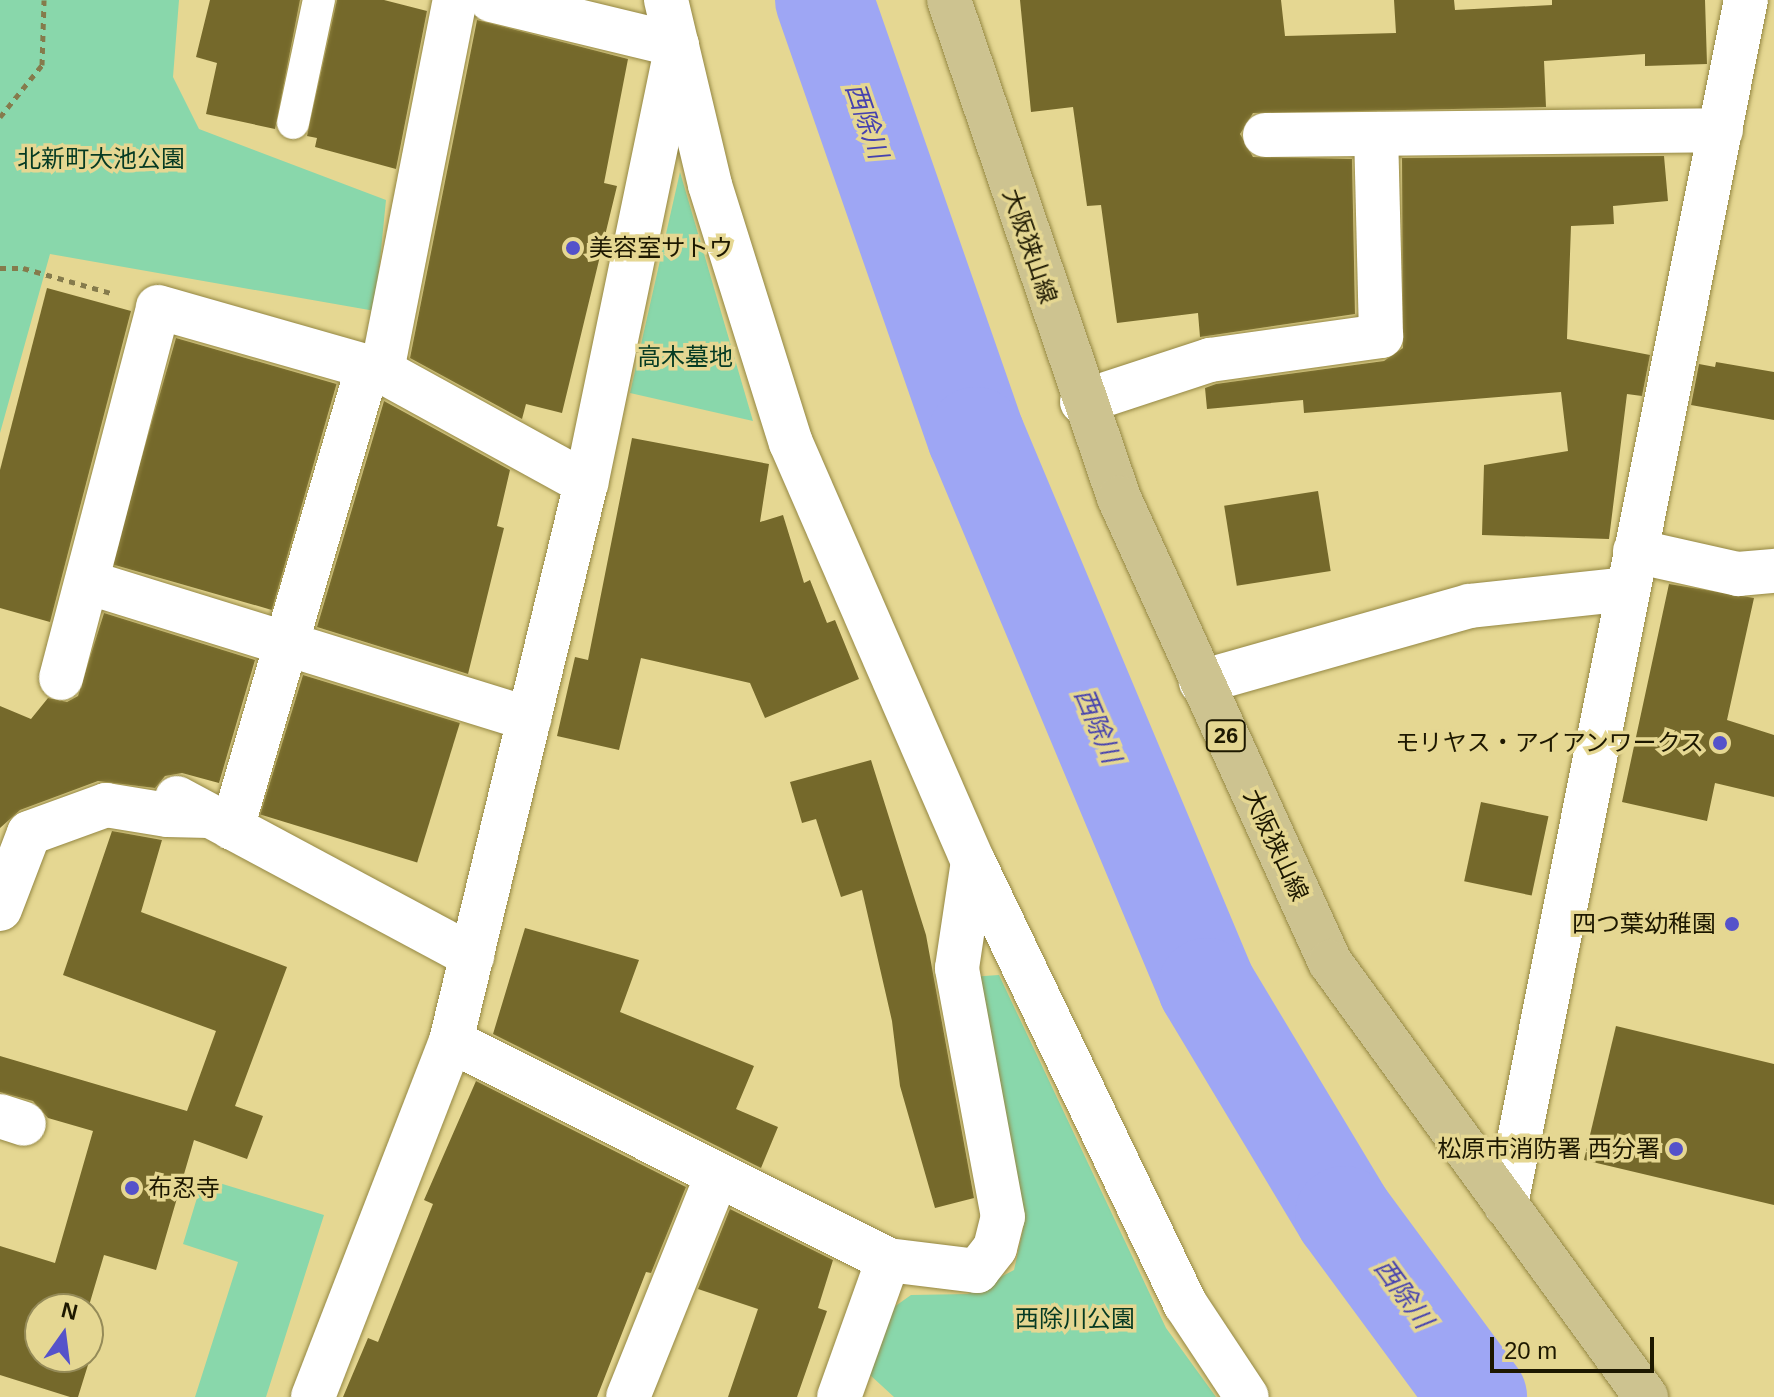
<!DOCTYPE html>
<meta charset="utf-8">
<style>
body{margin:0}
#map{position:relative;width:1774px;height:1397px;overflow:hidden;background:#e5d792;font-family:Helvetica,"Noto Sans JP",sans-serif}
div>[style]{position:absolute}
[style*='--x']{left:calc(var(--x)*1px);top:calc(var(--y)*1px);width:calc(var(--w)*1px);rotate:calc(var(--a)*1deg)}
.green>*{inset:0;background:#89d7ab}
.river>*{height:98px;margin:-49px;padding:0 49px;transform-origin:49px;border-radius:49px;background:#9ea6f4}
.building>*{inset:0;background:#75692b;transform-origin:0 0}
.path>*{height:5px;margin-top:-2.5px;transform-origin:0;background:repeating-linear-gradient(90deg,#857b4c 0 6px,transparent 0 12px)}
.roads{filter:drop-shadow(0 0 2px #948743) drop-shadow(0 0 2px #948743)}
.lane>*{height:32px;margin:-16px;padding:0 16px;transform-origin:16px;border-radius:16px;background:#fff}
.street>*{height:44px;margin:-22px;padding:0 22px;transform-origin:22px;border-radius:22px;background:#fff}
.primary>*{height:44px;margin:-22px;padding:0 22px;transform-origin:22px;border-radius:22px;background:#cdc390}
.dots>*{width:22px;height:22px;translate:-50% -50%;box-sizing:border-box;border:4px solid #e5d792;border-radius:50%}
span{translate:-50% -50%;white-space:nowrap;text-align:center;line-height:1.15;-webkit-text-stroke:7px #e5d792;paint-order:stroke}
.shield-label span{padding:2px 6px;background:#e5d792;border:2px solid;border-radius:6px;-webkit-text-stroke-width:0}
.shield-label{font-size:22px;color:#1d1800;font-weight:700}
.park-label{font-size:24px;color:#053a23}
.street-label{font-size:24px;color:#1d1800}
.poi-label{font-size:24px;color:#1d1800}
.left{translate:0 -50%;text-align:left}
.right{translate:-100% -50%;text-align:right}
.water-label{font-size:26px;color:#4541af;font-style:italic}
.north{position:absolute;left:24px;top:1293px;width:80px;height:80px;box-sizing:border-box;background:#e5d792;border:2px solid #958b58;border-radius:50%;rotate:14deg;font-size:22px;font-weight:700;line-height:32px;text-align:center;color:#1d1800}
.north::after{content:'';display:block;margin:auto;width:28px;height:36px;background:#5552ca;clip-path:polygon(50% 0,100% 100%,50% 72%,0 100%)}
.scale{position:absolute;left:1490px;top:1337px;width:164px;height:36px;box-sizing:border-box;border:4px solid #1d1800;border-top:0;padding-left:10px;font-size:24px;line-height:28px;white-space:nowrap;color:#1d1800;-webkit-text-stroke:6px #e5d792;paint-order:stroke}
</style>
<div id="map">
<div class="green">
<i style="clip-path:polygon(0 0,179px 0,173px 77px,199px 129px,386px 200px,375px 311px,50px 254px,0 433px)"></i>
<i style="clip-path:polygon(680px 172px,753px 421px,630px 393px)"></i>
<i style="clip-path:polygon(999px 975px,1166px 1328px,1216px 1397px,894px 1397px,869px 1374px,887px 1312px,911px 1295px,968px 1294px,1014px 1270px,1024px 1225px,969px 977px)"></i>
<i style="clip-path:polygon(203px 1178px,324px 1215px,266px 1397px,195px 1397px,238px 1262px,183px 1244px)"></i>
</div>
<div class="river">
<i style="--x:824;--y:0;--w:462;--a:70.8"></i>
<i style="--x:976;--y:436;--w:597;--a:67.25"></i>
<i style="--x:1207;--y:987;--w:266;--a:59"></i>
<i style="--x:1344;--y:1215;--w:226;--a:53.6"></i>
</div>
<div class="building">
<i style="clip-path:polygon(210px 0,300px 0,275px 129px,206px 114px,217px 63px,196px 57px)"></i>
<i style="clip-path:polygon(337px 0,384px 0,427px 11px,396px 169px,315px 147px,317px 138px,307px 136px)"></i>
<i style="clip-path:polygon(1020px 0,1281px 0,1285px 36px,1396px 33px,1394px 0,1454px 0,1455px 10px,1552px 5px,1552px 0,1705px 0,1707px 64px,1645px 66px,1645px 54px,1544px 61px,1546px 107px,1253px 113px,1240px 134px,1253px 157px,1352px 159px,1355px 314px,1200px 337px,1198px 313px,1117px 323px,1101px 205px,1087px 206px,1073px 107px,1031px 112px)"></i>
<i style="clip-path:polygon(477px 20px,628px 59px,604px 183px,617px 186px,562px 413px,526px 404px,522px 419px,410px 358px)"></i>
<i style="clip-path:polygon(1664px 156px,1668px 201px,1613px 206px,1614px 224px,1571px 226px,1567px 339px,1650px 355px,1642px 396px,1627px 394px,1609px 539px,1482px 535px,1484px 465px,1568px 451px,1561px 392px,1304px 413px,1303px 400px,1207px 409px,1205px 388px,1216px 384px,1384px 361px,1403px 348px,1402px 158px)"></i>
<i style="clip-path:polygon(47px 288px,131px 311px,50px 622px,0 608px,0 470px)"></i>
<i style="left:176px;top:338px;width:167px;height:235px;rotate:16deg"></i>
<i style="clip-path:polygon(1716px 362px,1774px 372px,1774px 420px,1691px 405px,1699px 364px,1715px 367px)"></i>
<i style="clip-path:polygon(384px 401px,510px 470px,497px 526px,504px 528px,468px 674px,317px 627px)"></i>
<i style="clip-path:polygon(632px 438px,769px 464px,760px 522px,783px 515px,804px 583px,810px 580px,827px 623px,835px 620px,859px 679px,765px 718px,750px 683px,641px 658px,619px 750px,557px 736px,575px 657px,588px 660px)"></i>
<i style="left:1318px;top:491px;width:81px;height:95px;rotate:81deg"></i>
<i style="clip-path:polygon(1669px 584px,1754px 598px,1727px 720px,1774px 735px,1774px 797px,1715px 783px,1707px 821px,1622px 802px)"></i>
<i style="clip-path:polygon(104px 613px,255px 660px,219px 783px,182px 773px,165px 776px,155px 788px,98px 781px,20px 810px,0 828px,0 706px,31px 719px,48px 698px,67px 702px,78px 696px)"></i>
<i style="left:303px;top:675px;width:164px;height:146px;rotate:17deg"></i>
<i style="clip-path:polygon(871px 760px,926px 935px,974px 1198px,935px 1208px,900px 1086px,892px 1021px,862px 890px,841px 897px,816px 819px,802px 823px,790px 782px)"></i>
<i style="left:1481px;top:802px;width:69px;height:81px;rotate:12deg"></i>
<i style="clip-path:polygon(112px 831px,162px 840px,141px 912px,287px 967px,235px 1106px,263px 1116px,247px 1159px,194px 1140px,156px 1270px,104px 1255px,88px 1309px,40px 1309px,40px 1357px,88px 1357px,92px 1352px,78px 1397px,70px 1397px,0 1375px,0 1246px,55px 1263px,93px 1131px,48px 1118px,33px 1101px,0 1092px,0 1056px,187px 1111px,216px 1031px,63px 975px)"></i>
<i style="clip-path:polygon(525px 928px,639px 960px,620px 1012px,754px 1066px,736px 1109px,778px 1127px,761px 1168px,493px 1034px)"></i>
<i style="clip-path:polygon(1616px 1026px,1774px 1064px,1774px 1205px,1584px 1160px)"></i>
<i style="clip-path:polygon(476px 1081px,686px 1187px,651px 1273px,646px 1272px,597px 1397px,343px 1397px,368px 1338px,378px 1342px,433px 1204px,424px 1200px)"></i>
<i style="clip-path:polygon(730px 1209px,833px 1260px,818px 1308px,827px 1311px,797px 1397px,728px 1397px,758px 1309px,698px 1289px)"></i>
</div>
<div class="path">
<i style="--x:0;--y:117;--w:67;--a:-51.1"></i>
<i style="--x:42;--y:65;--w:65;--a:-88.2"></i>
<i style="--x:0;--y:268;--w:23;--a:0"></i>
<i style="--x:23;--y:268;--w:91;--a:15.9"></i>
</div>
<div class="roads">
<div class="lane">
<i style="--x:293;--y:123;--w:126;--a:-78.1"></i>
</div>
<div class="street">
<i style="--x:491;--y:0;--w:191;--a:13.6"></i>
<i style="--x:677;--y:45;--w:447;--a:101.7"></i>
<i style="--x:666;--y:0;--w:190;--a:76.6"></i>
<i style="--x:710;--y:185;--w:270;--a:72.6"></i>
<i style="--x:791;--y:443;--w:456;--a:66.5"></i>
<i style="--x:973;--y:861;--w:492;--a:64.4"></i>
<i style="--x:1186;--y:1305;--w:110;--a:56.5"></i>
<i style="--x:1265;--y:135;--w:456;--a:-0.6"></i>
<i style="--x:382;--y:371;--w:378;--a:-78.9"></i>
<i style="--x:1082;--y:402;--w:135;--a:-18.2"></i>
<i style="--x:1210;--y:360;--w:173;--a:-8"></i>
<i style="--x:1381;--y:336;--w:202;--a:-91.4"></i>
<i style="--x:1635;--y:551;--w:106;--a:12.6"></i>
<i style="--x:1738;--y:574;--w:36;--a:-5"></i>
<i style="--x:87;--y:582;--w:463;--a:17.2"></i>
<i style="--x:61;--y:678;--w:383;--a:-75.3"></i>
<i style="--x:158;--y:307;--w:233;--a:15.9"></i>
<i style="--x:382;--y:371;--w:233;--a:28.8"></i>
<i style="--x:586;--y:483;--w:574;--a:103.6"></i>
<i style="--x:451;--y:1041;--w:382;--a:111.2"></i>
<i style="--x:1201;--y:682;--w:279;--a:-15.8"></i>
<i style="--x:1469;--y:606;--w:160;--a:-6.1"></i>
<i style="--x:177;--y:798;--w:335;--a:28.2"></i>
<i style="--x:232;--y:828;--w:482;--a:-73.6"></i>
<i style="--x:0;--y:909;--w:81;--a:-69.1"></i>
<i style="--x:29;--y:833;--w:82;--a:-20"></i>
<i style="--x:106;--y:805;--w:62;--a:9.3"></i>
<i style="--x:167;--y:815;--w:42;--a:1.4"></i>
<i style="--x:451;--y:1041;--w:489;--a:26.6"></i>
<i style="--x:888;--y:1260;--w:90;--a:7"></i>
<i style="--x:977;--y:1271;--w:29;--a:-52"></i>
<i style="--x:995;--y:1248;--w:32;--a:-76"></i>
<i style="--x:1003;--y:1217;--w:253;--a:-100.5"></i>
<i style="--x:957;--y:968;--w:108;--a:-81.5"></i>
<i style="--x:0;--y:1116;--w:25;--a:18"></i>
<i style="--x:1506;--y:1205;--w:1229;--a:-78.74"></i>
<i style="--x:628;--y:1397;--w:236;--a:-68.1"></i>
<i style="--x:839;--y:1397;--w:145;--a:-70.3"></i>
</div>
<div class="primary">
<i style="--x:949;--y:0;--w:526;--a:71.15"></i>
<i style="--x:1119;--y:498;--w:510;--a:65.55"></i>
<i style="--x:1330;--y:962;--w:538;--a:54"></i>
</div>
</div>
<div class="dots">
<i style="left:573px;top:248px;background:#5552ca"></i>
<i style="left:1720px;top:743px;background:#5552ca"></i>
<i style="left:1732px;top:924px;background:#5552ca"></i>
<i style="left:1676px;top:1149px;background:#5552ca"></i>
<i style="left:132px;top:1188px;background:#5552ca"></i>
</div>
<div class="shield-label">
<span style="left:1226px;top:736px">26</span>
</div>
<div class="park-label">
<span style="left:101px;top:159px">北新町大池公園</span>
<span style="left:685px;top:357px">高木墓地</span>
<span style="left:1075px;top:1319px">西除川公園</span>
</div>
<div class="street-label">
<span style="left:1030px;top:246px;rotate:71deg">大阪狭山線</span>
<span style="left:1276px;top:845px;rotate:65deg">大阪狭山線</span>
</div>
<div class="poi-label">
<span class="left" style="left:589px;top:248px">美容室サトウ</span>
<span class="right" style="left:1704px;top:743px">モリヤス・アイアンワークス</span>
<span class="right" style="left:1716px;top:924px">四つ葉幼稚園</span>
<span class="right" style="left:1660px;top:1149px">松原市消防署 西分署</span>
<span class="left" style="left:148px;top:1188px">布忍寺</span>
</div>
<div class="water-label">
<span style="left:866px;top:121px;rotate:71deg">西除川</span>
<span style="left:1097px;top:726px;rotate:67deg">西除川</span>
<span style="left:1403px;top:1294px;rotate:54deg">西除川</span>
</div>
<div class="north">N</div>
<div class="scale">20 m</div>
</div>
